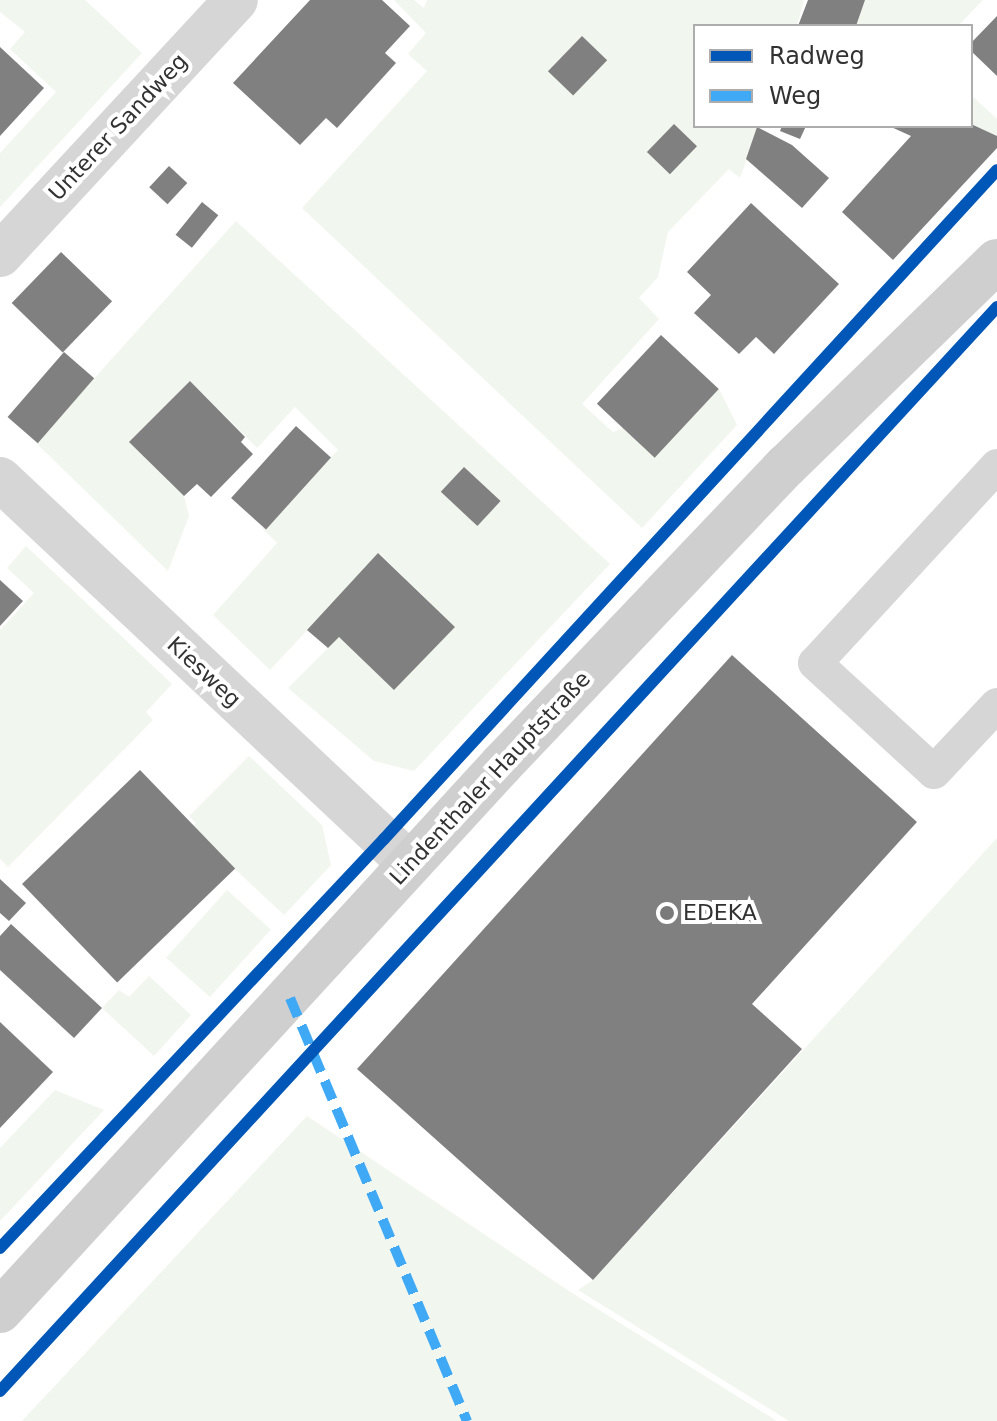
<!DOCTYPE html>
<meta charset="utf-8">
<style>
body{margin:0}
#map{position:relative;width:997px;height:1421px;overflow:hidden;background:#fff;font-family:"DejaVu Sans",sans-serif}
div>[style]{position:absolute}
[style*='--x']{left:calc(var(--x)*1px);top:calc(var(--y)*1px);width:calc(var(--w)*1px);rotate:calc(var(--a)*1deg)}
.green>*{inset:0;background:#f1f6ee;transform-origin:0 0}
.building>*{inset:0;background:#808080;transform-origin:0 0}
.lane>*{height:34px;margin:-17px;padding:0 17px;transform-origin:17px;border-radius:17px;background:#d6d6d6}
.street>*{height:44px;margin:-22px;padding:0 22px;transform-origin:22px;border-radius:22px;background:#d6d6d6}
.secondary>*{height:44px;margin:-22px;padding:0 22px;transform-origin:22px;border-radius:22px;background:#cfcfcf}
.quiet>*{height:10px;margin-top:-5px;transform-origin:0;background:repeating-linear-gradient(90deg,#3fa9f5 0 20px,transparent 0 30px)}
.cycleway>*{height:12px;margin:-6px;padding:0 6px;transform-origin:6px;border-radius:6px;background:#0057b8}
.dots>*{width:22px;height:22px;translate:-50% -50%;box-sizing:border-box;border:4px solid #fff;border-radius:50%}
span{translate:-50% -50%;white-space:nowrap;text-align:center;line-height:1.15;-webkit-text-stroke:8px #fff;paint-order:stroke}
.street-label{font-size:22px;color:#323232}
.poi-label{font-size:22px;color:#323232}
.left{translate:0 -50%;text-align:left}
.legend{position:absolute;left:693px;top:24px;width:280px;height:104px;box-sizing:border-box;background:#fff;border:2px solid #adadad;margin:0;padding:10px 14px;list-style:none;font-size:24px;color:#323232}
.legend li{display:flex;align-items:center;gap:16px;height:40px}
.legend b{width:40px;border:2px solid #adadad}
</style>
<div id="map">
<div class="green">
<i style="clip-path:polygon(0 0,85px 0,142px 53px,0 207px,0 153px,56px 92px,10px 49px,25px 32px,0 12px)"></i>
<i style="clip-path:polygon(394px 0,414px 0,424px 8px,427px 0,804px 0,797px 26px,695px 26px,695px 126px,759px 126px,740px 178px,729px 169px,668px 232px,658px 277px,639px 298px,659px 319px,582px 404px,613px 432px,719px 389px,737px 425px,642px 528px,302px 208px,427px 71px,408px 54px,426px 33px)"></i>
<i style="clip-path:polygon(865px 0,983px 0,958px 26px,856px 26px)"></i>
<i style="clip-path:polygon(971px 95px,997px 119px,997px 136px,971px 124px)"></i>
<i style="clip-path:polygon(236px 221px,610px 564px,414px 771px,374px 761px,288px 688px,339px 637px,394px 689px,455px 627px,379px 553px,270px 670px,213px 615px,277px 543px,262px 528px,338px 450px,295px 407px,257px 448px,190px 381px,130px 442px,184px 496px,189px 516px,168px 571px,36px 443px)"></i>
<i style="clip-path:polygon(26px 546px,172px 684px,146px 712px,153px 720px,8px 867px,0 859px,0 630px,34px 593px,7px 568px)"></i>
<i style="clip-path:polygon(249px 756px,322px 825px,331px 865px,284px 915px,191px 828px,196px 823px,189px 816px)"></i>
<i style="clip-path:polygon(997px 838px,997px 1421px,789px 1421px,578px 1290px,593px 1280px)"></i>
<i style="left:227px;top:890px;width:59px;height:91px;rotate:42deg"></i>
<i style="clip-path:polygon(149px 976px,191px 1015px,154px 1056px,102px 1008px,119px 990px,129px 997px)"></i>
<i style="clip-path:polygon(55px 1090px,104px 1110px,0 1221px,0 1148px)"></i>
<i style="clip-path:polygon(307px 1116px,572px 1293px,777px 1421px,22px 1421px)"></i>
</div>
<div class="building">
<i style="clip-path:polygon(310px 0,382px 0,410px 26px,385px 53px,396px 63px,337px 128px,326px 118px,300px 145px,233px 83px)"></i>
<i style="clip-path:polygon(808px 0,865px 0,856px 26px,798px 26px)"></i>
<i style="clip-path:polygon(997px 16px,997px 76px,971px 51px,971px 43px)"></i>
<i style="left:582px;top:36px;width:35px;height:49px;rotate:44deg"></i>
<i style="clip-path:polygon(0 47px,44px 88px,0 136px)"></i>
<i style="left:674px;top:124px;width:32px;height:39px;rotate:44deg"></i>
<i style="clip-path:polygon(971px 124px,997px 136px,997px 148px,893px 260px,842px 212px,911px 136px,889px 126px)"></i>
<i style="clip-path:polygon(782px 126px,806px 126px,800px 139px,780px 131px)"></i>
<i style="clip-path:polygon(757px 127px,792px 145px,829px 178px,802px 208px,746px 159px)"></i>
<i style="left:169px;top:166px;width:25px;height:29px;rotate:43deg"></i>
<i style="left:202px;top:202px;width:21px;height:42px;rotate:39deg"></i>
<i style="clip-path:polygon(751px 203px,839px 284px,774px 354px,756px 337px,739px 354px,694px 313px,711px 295px,687px 272px)"></i>
<i style="left:61px;top:252px;width:71px;height:71px;rotate:44deg"></i>
<i style="left:661px;top:335px;width:79px;height:94px;rotate:43deg"></i>
<i style="left:64px;top:352px;width:40px;height:86px;rotate:41deg"></i>
<i style="clip-path:polygon(190px 381px,245px 437px,241px 442px,253px 454px,211px 497px,197px 484px,184px 496px,129px 442px)"></i>
<i style="left:296px;top:426px;width:47px;height:97px;rotate:42deg"></i>
<i style="left:464px;top:467px;width:50px;height:34px;rotate:43deg"></i>
<i style="clip-path:polygon(378px 553px,455px 627px,394px 690px,339px 637px,328px 648px,307px 630px)"></i>
<i style="clip-path:polygon(0 580px,23px 601px,0 626px)"></i>
<i style="clip-path:polygon(732px 655px,917px 822px,752px 1004px,802px 1049px,593px 1280px,357px 1069px)"></i>
<i style="left:140px;top:770px;width:137px;height:164px;rotate:46deg"></i>
<i style="clip-path:polygon(0 879px,26px 903px,9px 921px,0 913px)"></i>
<i style="clip-path:polygon(11px 924px,102px 1008px,74px 1038px,0 970px,0 936px)"></i>
<i style="clip-path:polygon(0 1022px,53px 1072px,0 1128px)"></i>
</div>
<div class="lane">
<i style="--x:997;--y:466;--w:268;--a:132.7"></i>
<i style="--x:815;--y:663;--w:161;--a:42.5"></i>
<i style="--x:934;--y:772;--w:92;--a:-46.8"></i>
</div>
<div class="street">
<i style="--x:0;--y:255;--w:347;--a:-47.2"></i>
<i style="--x:0;--y:479;--w:562;--a:43.2"></i>
</div>
<div class="secondary">
<i style="--x:0;--y:1311;--w:741;--a:-47.46"></i>
<i style="--x:501;--y:765;--w:413;--a:-46.4"></i>
<i style="--x:786;--y:466;--w:294;--a:-44.2"></i>
</div>
<div class="quiet">
<i style="--x:290;--y:998;--w:459;--a:67.3"></i>
</div>
<div class="cycleway">
<i style="--x:0;--y:1248;--w:561;--a:-46.81"></i>
<i style="--x:384;--y:839;--w:907;--a:-47.5"></i>
<i style="--x:0;--y:1391;--w:1473;--a:-47.39"></i>
</div>
<div class="dots">
<i style="left:667px;top:913px;background:#7a7a7a"></i>
</div>
<div class="street-label">
<span style="left:118px;top:127px;rotate:-47deg">Unterer Sandweg</span>
<span style="left:204px;top:672px;rotate:43deg">Kiesweg</span>
<span style="left:490px;top:778px;rotate:-47deg">Lindenthaler Hauptstraße</span>
</div>
<div class="poi-label">
<span class="left" style="left:683px;top:913px">EDEKA</span>
</div>
<ul class="legend">
<li><b style="height:10px;background:#0057b8"></b>Radweg</li>
<li><b style="height:10px;background:#3fa9f5"></b>Weg</li>
</ul>
</div>
